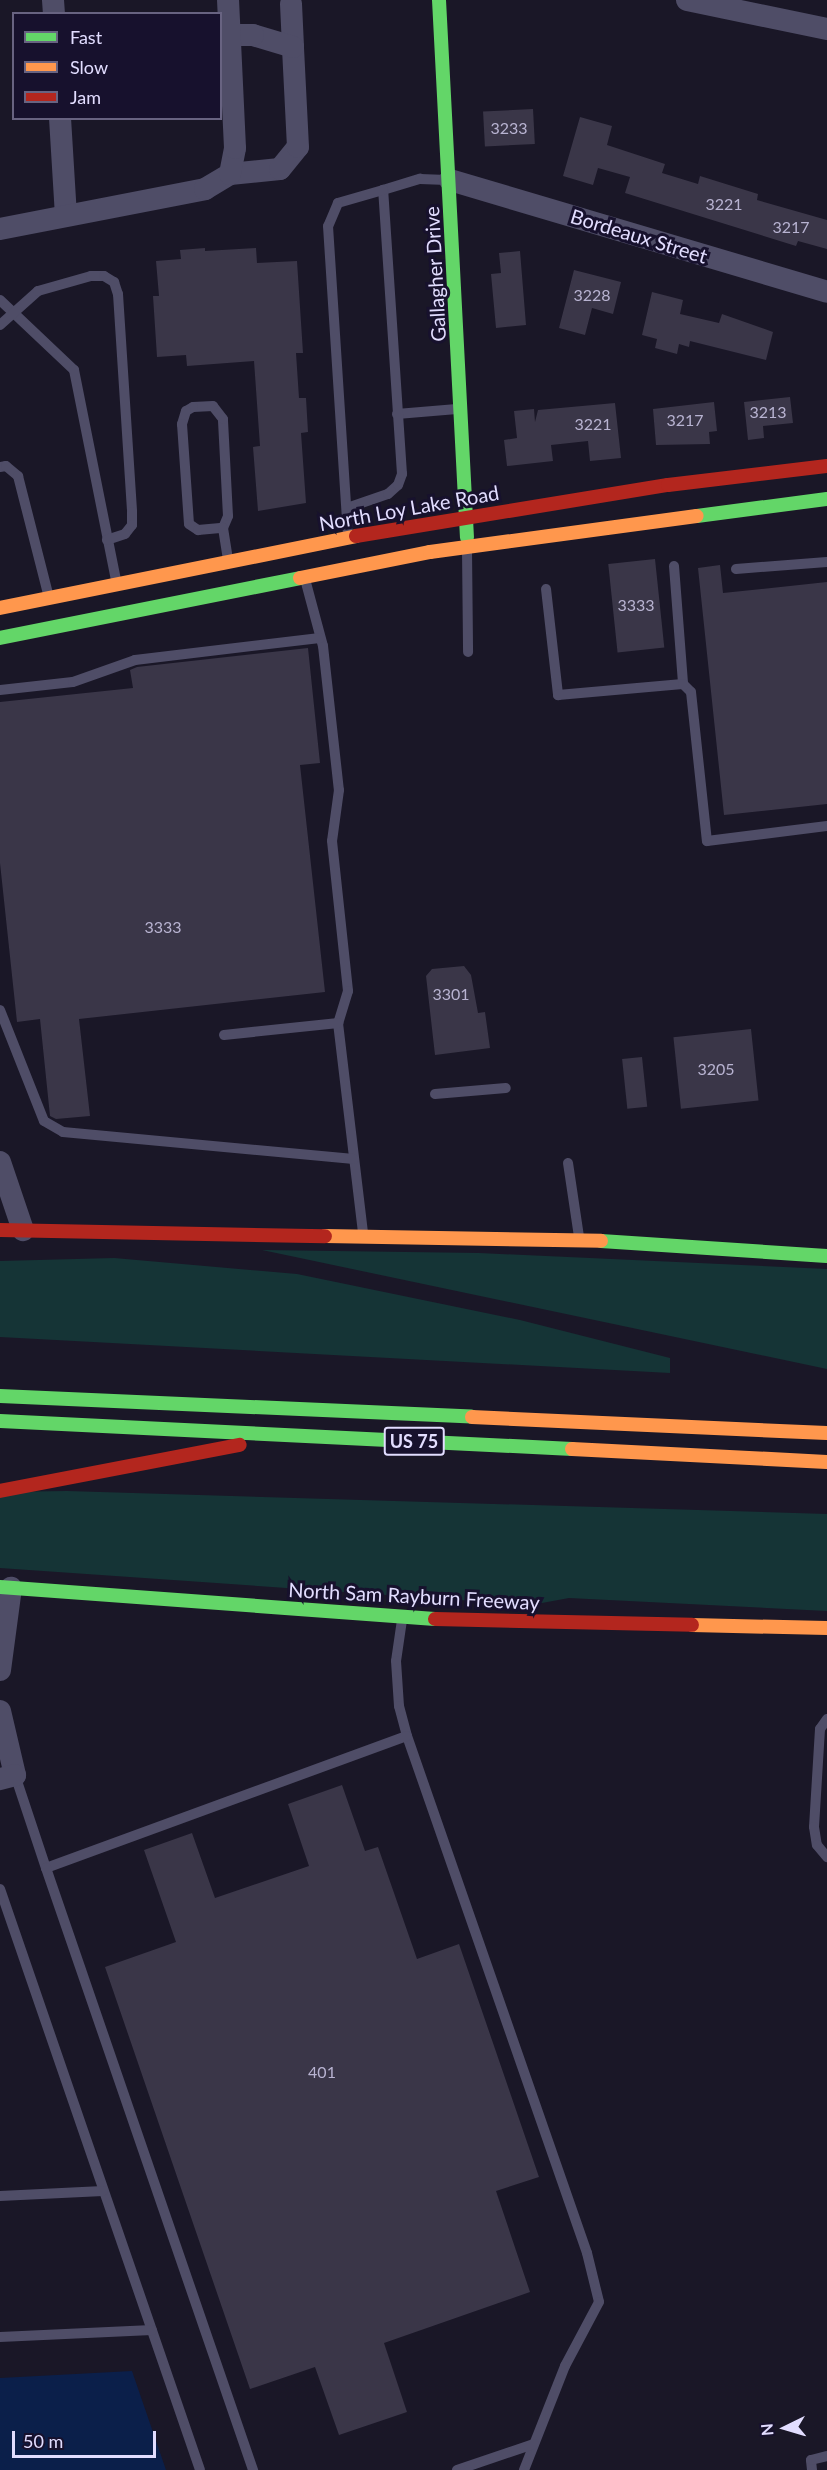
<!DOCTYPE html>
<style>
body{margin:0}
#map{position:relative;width:827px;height:2470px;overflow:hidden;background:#1a1727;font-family:Lato,sans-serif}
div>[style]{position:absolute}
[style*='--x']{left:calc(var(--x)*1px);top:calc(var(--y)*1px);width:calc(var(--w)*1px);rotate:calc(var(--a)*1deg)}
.green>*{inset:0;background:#153436}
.water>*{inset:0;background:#0b1f4a}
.building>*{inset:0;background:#3a3648;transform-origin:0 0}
.lane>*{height:10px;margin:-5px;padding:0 5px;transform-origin:5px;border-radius:5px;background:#4f4d67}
.street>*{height:22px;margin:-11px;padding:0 11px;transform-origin:11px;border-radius:11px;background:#4f4d67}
.fast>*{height:14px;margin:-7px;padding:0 7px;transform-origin:7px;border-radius:7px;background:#63d668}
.slow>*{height:14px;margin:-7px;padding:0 7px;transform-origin:7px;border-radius:7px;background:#ff974d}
.jam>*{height:14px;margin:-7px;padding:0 7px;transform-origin:7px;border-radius:7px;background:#b3261e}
span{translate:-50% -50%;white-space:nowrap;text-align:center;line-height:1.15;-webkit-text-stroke:6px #17112d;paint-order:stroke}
.number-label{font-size:16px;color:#b8b3d1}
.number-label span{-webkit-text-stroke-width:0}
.shield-label span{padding:2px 4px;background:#17112d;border:2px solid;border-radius:4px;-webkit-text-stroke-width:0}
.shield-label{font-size:18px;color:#e2ddff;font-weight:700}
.street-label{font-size:20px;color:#e2ddff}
.legend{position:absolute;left:12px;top:12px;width:210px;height:108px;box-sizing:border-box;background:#17112d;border:2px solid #686381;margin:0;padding:8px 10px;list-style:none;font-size:18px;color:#e2ddff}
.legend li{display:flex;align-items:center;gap:12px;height:30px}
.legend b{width:30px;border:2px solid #686381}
.north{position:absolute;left:755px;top:2398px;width:60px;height:60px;-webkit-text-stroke:4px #17112d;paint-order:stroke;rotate:265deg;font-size:16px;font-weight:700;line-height:24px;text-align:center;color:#e2ddff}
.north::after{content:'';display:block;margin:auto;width:21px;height:27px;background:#e2ddff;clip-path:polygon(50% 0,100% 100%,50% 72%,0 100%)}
.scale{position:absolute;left:12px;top:2431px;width:144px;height:27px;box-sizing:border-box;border:3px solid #e2ddff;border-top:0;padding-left:8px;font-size:18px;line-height:21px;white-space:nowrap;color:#e2ddff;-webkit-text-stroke:4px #17112d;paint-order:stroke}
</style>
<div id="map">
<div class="green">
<i style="clip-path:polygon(262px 1250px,479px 1253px,827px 1269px,827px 1369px)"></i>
<i style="clip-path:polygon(114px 1258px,297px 1274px,520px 1320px,670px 1358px,670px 1373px,0 1337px,0 1261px)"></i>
<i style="clip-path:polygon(67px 1491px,827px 1514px,827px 1611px,569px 1598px,531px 1605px,0 1568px,0 1492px)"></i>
</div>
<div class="water">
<i style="clip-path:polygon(132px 2371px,166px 2470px,0 2470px,0 2378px)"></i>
</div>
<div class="building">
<i style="left:533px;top:109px;width:35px;height:50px;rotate:87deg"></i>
<i style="clip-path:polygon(580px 117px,612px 126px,607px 145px,665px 164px,662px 173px,698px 184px,700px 176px,758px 194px,757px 200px,827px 220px,827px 249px,798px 241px,796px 246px,625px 193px,630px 177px,598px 168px,593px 185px,563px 176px)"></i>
<i style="clip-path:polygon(205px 248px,205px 251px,256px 248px,257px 263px,297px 261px,303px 353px,296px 353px,299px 398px,306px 398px,308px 432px,301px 433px,306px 503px,258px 511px,253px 447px,260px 446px,254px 361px,187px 366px,186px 355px,157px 357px,153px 296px,159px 296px,156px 261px,181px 259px,180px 250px)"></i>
<i style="clip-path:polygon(520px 251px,526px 325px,496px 328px,491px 274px,501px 273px,499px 253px)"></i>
<i style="clip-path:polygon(574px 270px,621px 282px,613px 314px,592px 308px,585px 335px,559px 328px)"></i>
<i style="clip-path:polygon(652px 292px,683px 300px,680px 314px,719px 323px,722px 314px,773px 332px,766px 360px,690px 341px,689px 347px,679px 344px,677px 354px,655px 348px,657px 339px,642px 335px)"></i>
<i style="clip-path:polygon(790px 397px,793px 423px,763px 426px,764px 438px,748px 440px,744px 402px)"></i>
<i style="clip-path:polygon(714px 402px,717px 431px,709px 432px,710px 444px,656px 445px,653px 409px)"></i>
<i style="clip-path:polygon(615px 403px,621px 458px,590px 461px,588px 441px,551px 445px,553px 461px,507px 466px,504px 440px,517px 438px,514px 411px,534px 409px,535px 422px,538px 410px)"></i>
<i style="left:655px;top:559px;width:89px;height:47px;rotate:84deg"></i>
<i style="clip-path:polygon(720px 565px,723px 593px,827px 582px,827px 804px,724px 815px,698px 568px)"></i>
<i style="clip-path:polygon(308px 648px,320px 763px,300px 765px,325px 992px,79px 1019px,90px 1116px,56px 1119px,50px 1116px,40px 1019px,17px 1022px,0 863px,0 702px,133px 688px,130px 670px,137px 667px)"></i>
<i style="clip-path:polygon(464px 966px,471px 975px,478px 1013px,485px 1012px,490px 1048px,435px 1055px,426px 976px,432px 969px)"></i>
<i style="left:751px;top:1029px;width:72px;height:78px;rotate:84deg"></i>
<i style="left:642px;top:1057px;width:50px;height:20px;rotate:84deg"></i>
<i style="clip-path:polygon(342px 1785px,365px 1851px,378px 1847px,417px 1959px,459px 1944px,539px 2177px,496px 2191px,530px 2292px,384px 2343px,407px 2412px,339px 2435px,315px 2367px,250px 2389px,105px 1967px,176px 1942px,144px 1850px,192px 1833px,215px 1898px,309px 1866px,288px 1804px)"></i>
</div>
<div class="lane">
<i style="--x:383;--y:190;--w:39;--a:-17"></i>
<i style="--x:420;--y:179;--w:27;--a:2"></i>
<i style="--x:0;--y:300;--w:102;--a:43.4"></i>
<i style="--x:74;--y:370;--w:215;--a:78.7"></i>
<i style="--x:0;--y:325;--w:51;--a:-41.8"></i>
<i style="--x:38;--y:291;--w:55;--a:-15.8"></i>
<i style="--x:91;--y:276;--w:13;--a:0"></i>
<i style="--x:104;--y:276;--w:12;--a:31"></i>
<i style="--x:114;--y:282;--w:13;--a:72"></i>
<i style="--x:118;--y:294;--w:218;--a:86.3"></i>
<i style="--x:132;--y:512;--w:13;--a:90"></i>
<i style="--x:132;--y:525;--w:11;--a:128"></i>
<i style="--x:125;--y:534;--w:19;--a:162"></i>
<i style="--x:397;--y:414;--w:60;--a:-4.8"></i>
<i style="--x:0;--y:467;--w:6;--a:-9"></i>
<i style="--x:6;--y:466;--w:16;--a:40"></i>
<i style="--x:18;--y:476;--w:122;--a:75.7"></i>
<i style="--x:347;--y:508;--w:43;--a:-18.9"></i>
<i style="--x:388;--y:494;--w:13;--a:-42"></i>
<i style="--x:398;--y:485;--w:12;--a:-70"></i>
<i style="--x:402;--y:474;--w:285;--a:-93.8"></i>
<i style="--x:383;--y:190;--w:47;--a:163.9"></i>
<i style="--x:338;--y:203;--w:25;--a:113"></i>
<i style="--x:328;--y:226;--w:309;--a:86.3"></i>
<i style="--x:223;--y:528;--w:13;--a:-67"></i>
<i style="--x:228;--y:516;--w:97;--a:-93"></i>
<i style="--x:223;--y:419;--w:16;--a:-128"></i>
<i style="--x:213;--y:406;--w:20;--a:177"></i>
<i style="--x:193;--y:407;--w:8;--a:150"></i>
<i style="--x:186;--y:411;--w:14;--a:107"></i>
<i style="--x:182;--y:424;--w:100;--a:86"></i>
<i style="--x:189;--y:524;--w:11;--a:34"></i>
<i style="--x:198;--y:530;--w:25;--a:-5"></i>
<i style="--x:223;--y:528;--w:30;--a:81"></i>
<i style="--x:467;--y:550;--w:102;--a:89.4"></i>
<i style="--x:674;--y:566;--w:118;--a:85.6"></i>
<i style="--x:736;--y:569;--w:91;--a:-4.4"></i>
<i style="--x:305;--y:579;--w:69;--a:75"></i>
<i style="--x:323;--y:646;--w:145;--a:83.7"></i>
<i style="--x:339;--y:790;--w:51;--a:97.8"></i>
<i style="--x:332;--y:841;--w:151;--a:83.9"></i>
<i style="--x:348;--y:991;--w:34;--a:107"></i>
<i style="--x:338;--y:1023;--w:211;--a:83.2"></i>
<i style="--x:546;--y:589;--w:107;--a:83.5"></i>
<i style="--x:558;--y:695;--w:125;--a:-5"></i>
<i style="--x:683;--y:684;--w:11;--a:45"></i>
<i style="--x:691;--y:692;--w:150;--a:83.9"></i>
<i style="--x:707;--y:841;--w:121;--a:-7.1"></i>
<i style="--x:0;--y:690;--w:73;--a:-6.3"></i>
<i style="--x:73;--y:682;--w:66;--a:-19.5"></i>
<i style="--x:135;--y:660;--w:186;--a:-6.8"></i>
<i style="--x:0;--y:1010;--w:119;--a:68.4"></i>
<i style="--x:44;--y:1121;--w:22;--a:30"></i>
<i style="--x:63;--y:1132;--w:292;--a:5.3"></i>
<i style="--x:224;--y:1035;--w:115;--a:-6"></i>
<i style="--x:435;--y:1094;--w:71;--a:-4.8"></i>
<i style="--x:568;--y:1163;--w:75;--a:81.5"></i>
<i style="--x:402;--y:1620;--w:41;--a:98.3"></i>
<i style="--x:396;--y:1661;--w:45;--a:86.2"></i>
<i style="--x:399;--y:1706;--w:31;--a:75"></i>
<i style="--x:407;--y:1736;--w:547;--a:70.8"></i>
<i style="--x:587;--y:2253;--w:50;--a:76.2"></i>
<i style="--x:599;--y:2302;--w:72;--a:118"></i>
<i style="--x:565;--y:2366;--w:112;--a:111.5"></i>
<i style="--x:827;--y:1719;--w:12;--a:125"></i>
<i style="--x:820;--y:1729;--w:98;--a:93.5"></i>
<i style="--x:814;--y:1827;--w:18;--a:81"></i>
<i style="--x:817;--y:1845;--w:16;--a:50"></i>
<i style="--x:15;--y:1775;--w:98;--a:71.6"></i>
<i style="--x:46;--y:1868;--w:384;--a:-20.1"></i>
<i style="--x:46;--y:1868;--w:637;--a:71.02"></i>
<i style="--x:0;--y:1889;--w:614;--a:71"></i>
<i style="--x:0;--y:2196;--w:103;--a:-2.8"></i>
<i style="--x:0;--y:2337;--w:152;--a:-2.6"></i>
<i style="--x:457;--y:2470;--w:81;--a:-18.7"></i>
<i style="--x:812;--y:2470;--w:10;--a:-96"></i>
<i style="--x:811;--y:2460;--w:16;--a:-14"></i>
</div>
<div class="street">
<i style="--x:53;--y:0;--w:14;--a:86"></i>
<i style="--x:687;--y:0;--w:143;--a:11.7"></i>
<i style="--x:291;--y:4;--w:43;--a:87.3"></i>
<i style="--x:60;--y:118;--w:97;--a:86.5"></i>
<i style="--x:230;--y:174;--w:50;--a:-5.7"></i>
<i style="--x:280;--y:169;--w:28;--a:-51"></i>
<i style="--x:298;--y:147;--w:100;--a:-92.9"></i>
<i style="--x:293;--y:47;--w:42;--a:-163.3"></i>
<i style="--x:253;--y:35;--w:23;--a:180"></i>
<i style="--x:450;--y:180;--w:393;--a:16.5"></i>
<i style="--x:0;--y:229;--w:209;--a:-11"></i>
<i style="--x:205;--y:189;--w:29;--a:-31"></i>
<i style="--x:230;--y:174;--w:26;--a:-79"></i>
<i style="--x:235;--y:148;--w:148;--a:-92.7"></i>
<i style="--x:0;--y:1162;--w:72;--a:71.3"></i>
<i style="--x:0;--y:1670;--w:83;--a:-82.4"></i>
<i style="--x:0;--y:1711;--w:66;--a:76.8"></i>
<i style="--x:15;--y:1775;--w:16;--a:165"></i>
</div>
<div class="fast">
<i style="--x:439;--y:0;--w:538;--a:87.02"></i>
<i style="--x:697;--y:516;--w:131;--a:-7.5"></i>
<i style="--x:0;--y:638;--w:306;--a:-11.3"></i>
<i style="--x:601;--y:1241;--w:226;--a:3.8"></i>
<i style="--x:0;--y:1396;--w:472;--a:2.5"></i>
<i style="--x:0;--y:1421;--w:573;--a:2.8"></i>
<i style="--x:0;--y:1587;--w:436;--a:4.2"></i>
</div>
<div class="slow">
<i style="--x:300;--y:578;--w:133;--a:-11.3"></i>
<i style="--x:430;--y:552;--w:269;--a:-7.7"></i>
<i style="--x:0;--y:608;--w:363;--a:-11.4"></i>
<i style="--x:325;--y:1236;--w:276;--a:1"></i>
<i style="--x:472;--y:1417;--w:355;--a:2.6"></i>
<i style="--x:572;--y:1449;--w:255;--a:2.9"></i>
<i style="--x:692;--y:1625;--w:135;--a:1.3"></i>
</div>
<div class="jam">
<i style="--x:356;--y:536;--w:316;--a:-9.3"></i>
<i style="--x:668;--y:485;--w:160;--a:-6.8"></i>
<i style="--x:0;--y:1230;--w:325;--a:1.1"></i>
<i style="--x:0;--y:1491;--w:244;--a:-10.9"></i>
<i style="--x:435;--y:1619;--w:257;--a:1.3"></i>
</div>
<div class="number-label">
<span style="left:509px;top:128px">3233</span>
<span style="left:724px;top:204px">3221</span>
<span style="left:791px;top:227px">3217</span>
<span style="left:592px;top:295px">3228</span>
<span style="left:768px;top:412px">3213</span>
<span style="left:685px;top:420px">3217</span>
<span style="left:593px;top:424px">3221</span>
<span style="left:636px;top:605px">3333</span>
<span style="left:163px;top:927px">3333</span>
<span style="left:451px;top:994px">3301</span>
<span style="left:716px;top:1069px">3205</span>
<span style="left:322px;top:2072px">401</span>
</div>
<div class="shield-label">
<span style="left:414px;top:1441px">US 75</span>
</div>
<div class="street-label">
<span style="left:639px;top:236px;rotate:17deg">Bordeaux Street</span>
<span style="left:435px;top:274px;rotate:-93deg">Gallagher Drive</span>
<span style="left:409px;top:508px;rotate:-10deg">North Loy Lake Road</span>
<span style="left:414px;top:1596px;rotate:3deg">North Sam Rayburn Freeway</span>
</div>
<ul class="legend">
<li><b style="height:8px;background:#63d668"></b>Fast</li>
<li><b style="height:8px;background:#ff974d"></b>Slow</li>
<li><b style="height:8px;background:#b3261e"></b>Jam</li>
</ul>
<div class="north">N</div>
<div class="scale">50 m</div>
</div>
